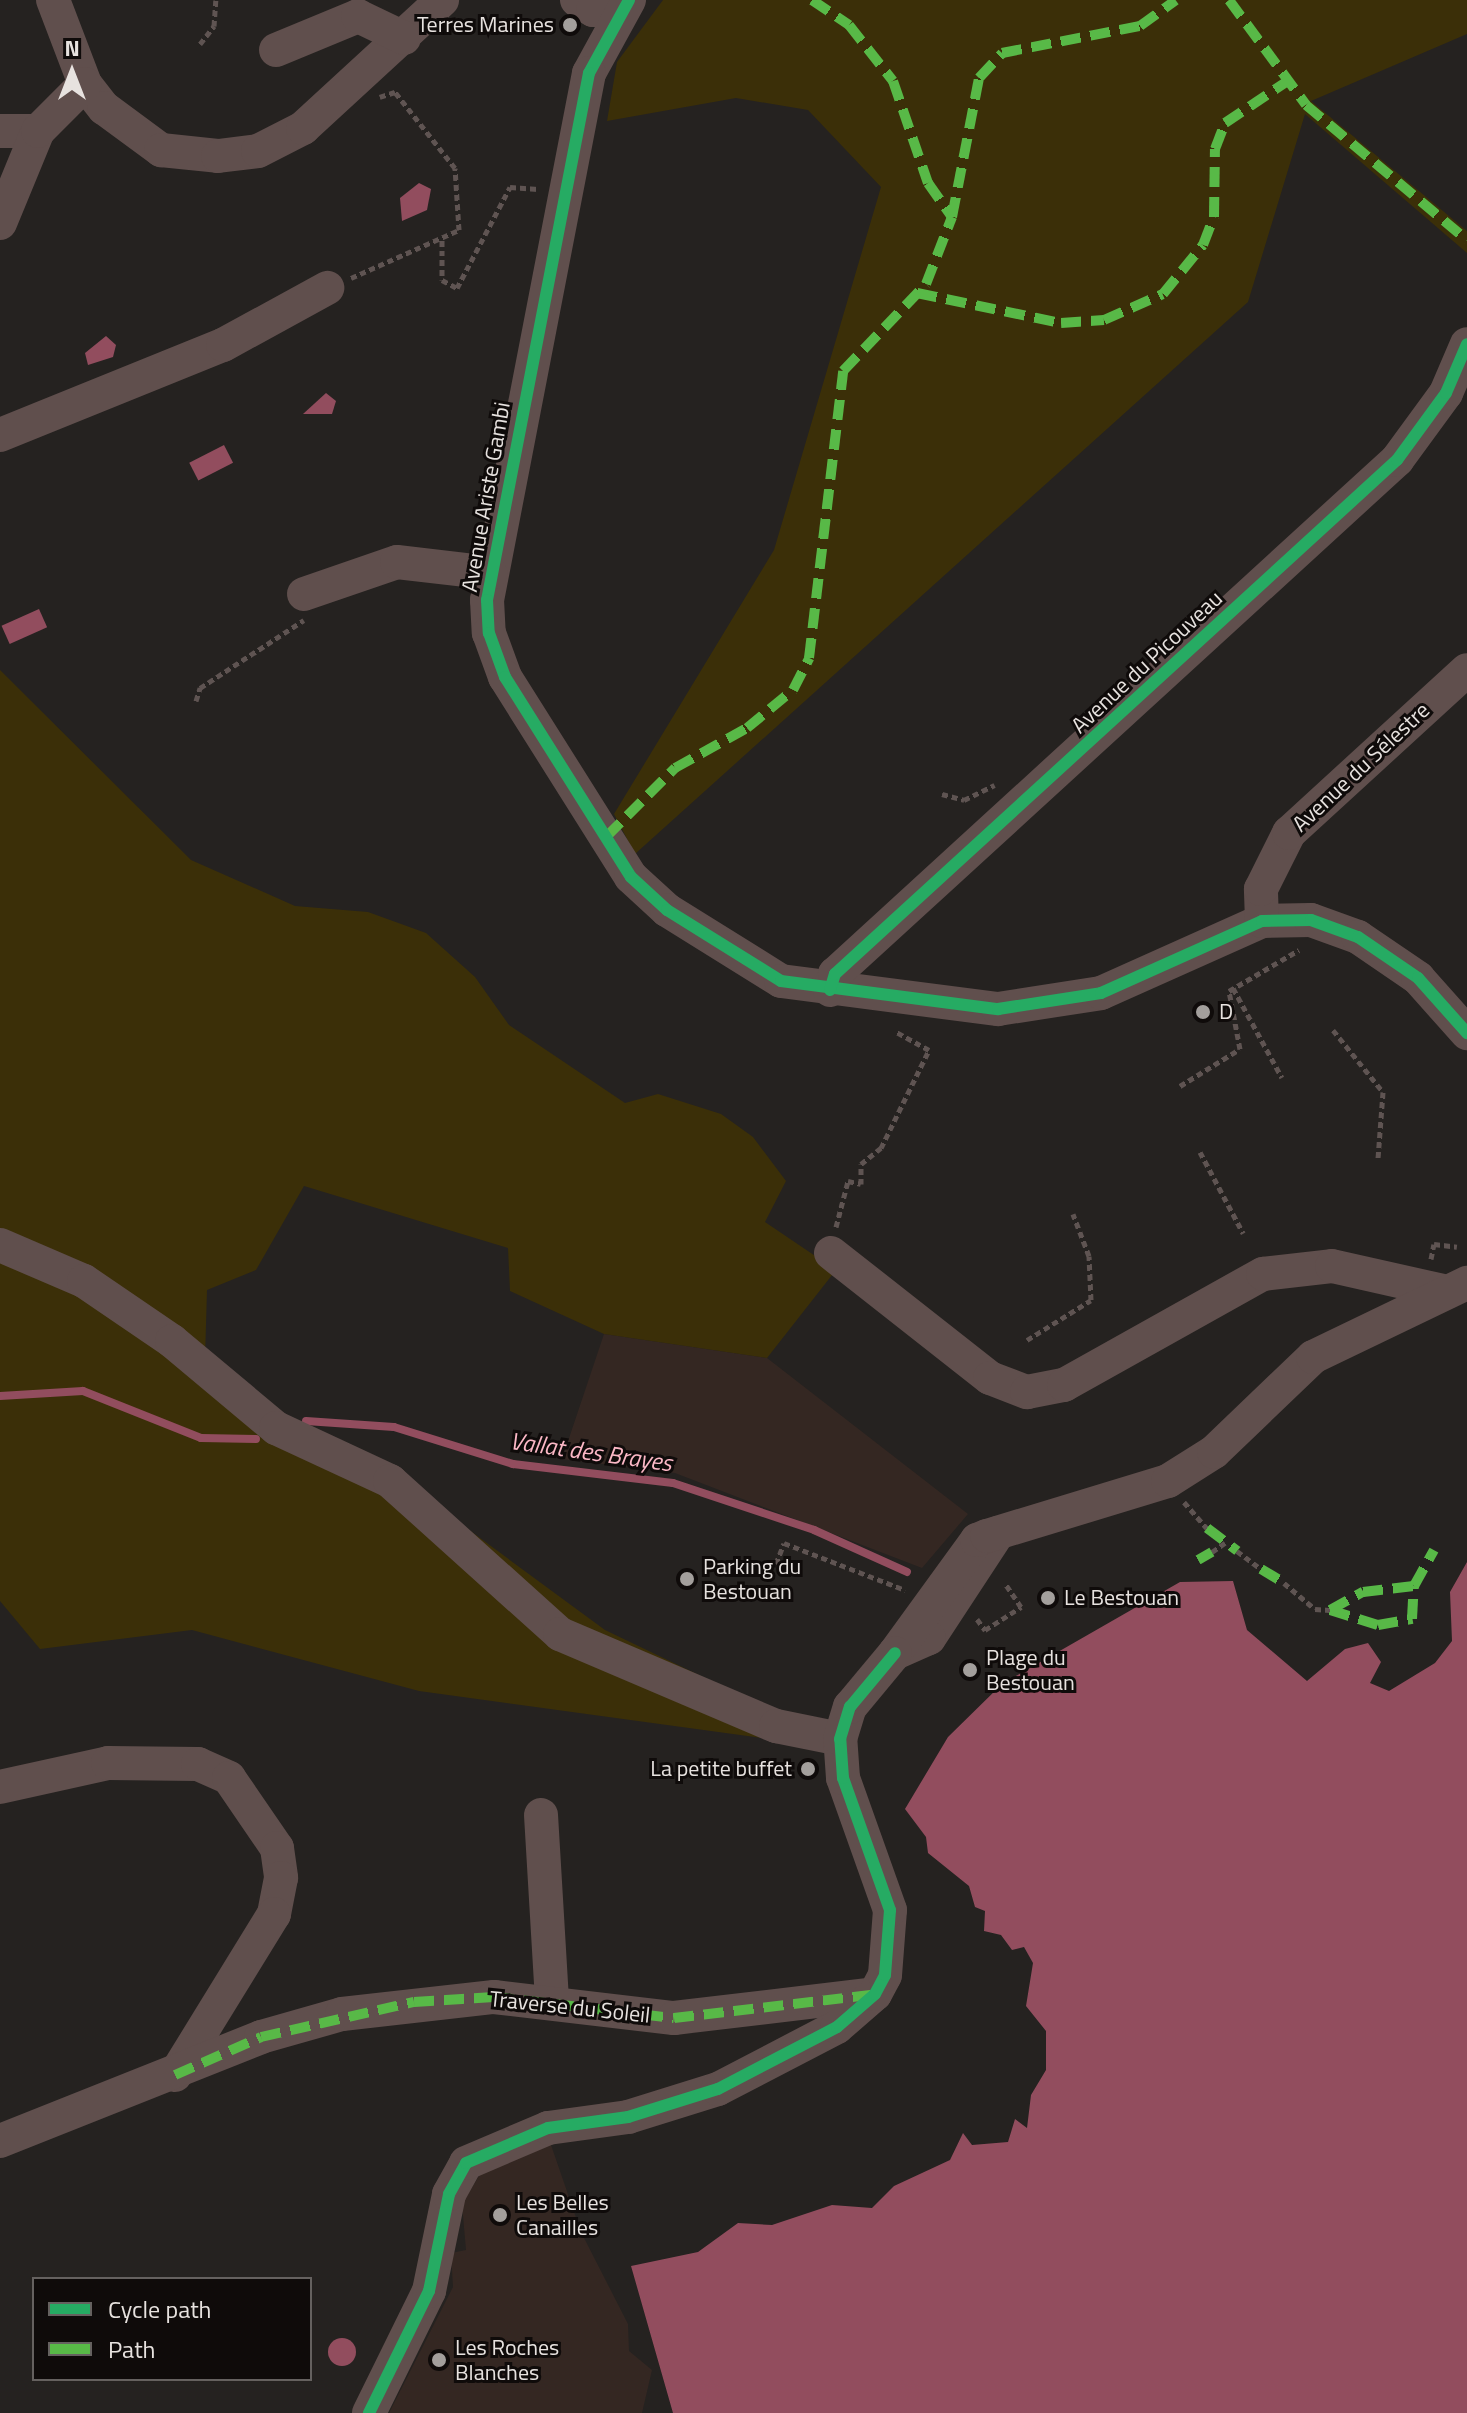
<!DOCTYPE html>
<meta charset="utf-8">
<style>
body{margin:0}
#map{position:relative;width:1467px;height:2413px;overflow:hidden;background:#252220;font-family:"Titillium Web",sans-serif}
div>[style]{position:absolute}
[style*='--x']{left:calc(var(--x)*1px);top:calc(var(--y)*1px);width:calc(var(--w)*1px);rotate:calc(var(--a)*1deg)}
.built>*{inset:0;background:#342722}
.green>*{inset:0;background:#3b2f08}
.water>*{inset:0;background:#924d5e;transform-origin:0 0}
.round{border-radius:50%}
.stream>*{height:8px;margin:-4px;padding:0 4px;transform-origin:4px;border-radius:4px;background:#924d5e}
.path>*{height:5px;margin-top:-2.5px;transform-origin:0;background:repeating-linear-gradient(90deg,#5f5452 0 6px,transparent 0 10px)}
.minor>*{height:34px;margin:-17px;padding:0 17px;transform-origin:17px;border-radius:17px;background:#604f4d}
.quiet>*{height:10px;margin-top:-5px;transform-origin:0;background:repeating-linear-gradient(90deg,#58b947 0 20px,transparent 0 30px)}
.cycleway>*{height:12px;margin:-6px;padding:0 6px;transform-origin:6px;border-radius:6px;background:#26ab63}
.dots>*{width:22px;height:22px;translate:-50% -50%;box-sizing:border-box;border:4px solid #0f0b0a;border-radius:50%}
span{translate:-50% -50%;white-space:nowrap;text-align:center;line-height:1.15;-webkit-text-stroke:6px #0f0b0a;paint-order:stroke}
.poi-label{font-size:22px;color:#e7e2df}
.right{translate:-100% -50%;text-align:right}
.left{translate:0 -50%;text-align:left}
.street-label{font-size:22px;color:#e7e2df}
.water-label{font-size:24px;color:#fcb8c6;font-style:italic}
.legend{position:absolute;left:32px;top:2277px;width:280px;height:104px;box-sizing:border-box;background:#0f0b0a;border:2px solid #65615f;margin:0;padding:10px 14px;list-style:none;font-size:24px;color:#e7e2df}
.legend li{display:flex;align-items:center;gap:16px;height:40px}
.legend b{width:40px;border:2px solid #65615f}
.north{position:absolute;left:32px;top:32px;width:80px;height:80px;-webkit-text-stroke:6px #0f0b0a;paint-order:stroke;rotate:0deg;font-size:22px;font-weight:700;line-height:32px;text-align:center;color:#e7e2df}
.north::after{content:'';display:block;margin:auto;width:28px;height:36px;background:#e7e2df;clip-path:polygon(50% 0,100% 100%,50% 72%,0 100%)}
</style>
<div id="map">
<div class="built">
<i style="clip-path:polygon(604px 1334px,767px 1358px,968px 1514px,922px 1568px,675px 1473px,562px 1459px)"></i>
<i style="clip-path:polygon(550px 2142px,581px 2232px,628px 2324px,629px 2351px,652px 2370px,642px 2413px,389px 2413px,453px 2287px,451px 2253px,466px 2250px,462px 2204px,482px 2171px)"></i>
</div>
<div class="green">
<i style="clip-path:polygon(663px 0,1467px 0,1467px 34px,1311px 101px,1467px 231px,1467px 253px,1305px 114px,1248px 302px,635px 854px,614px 814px,774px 550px,881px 187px,808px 110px,736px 98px,607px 121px,617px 62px)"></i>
<i style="clip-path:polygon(0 670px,191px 860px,295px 906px,368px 912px,426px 933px,475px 977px,509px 1025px,625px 1103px,658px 1094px,721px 1114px,753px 1137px,786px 1181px,765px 1222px,836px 1270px,767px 1358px,604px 1334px,510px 1291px,508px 1248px,304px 1186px,256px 1270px,207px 1290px,205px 1359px,280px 1421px,465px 1527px,605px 1630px,782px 1715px,770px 1739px,419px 1691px,192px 1630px,40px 1649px,0 1601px)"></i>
</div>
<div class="water">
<i style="clip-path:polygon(419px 183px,431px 189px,427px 210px,402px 221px,400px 198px)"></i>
<i style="clip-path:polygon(106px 336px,116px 345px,113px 357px,88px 365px,85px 353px)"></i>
<i style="clip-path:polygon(326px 393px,336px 401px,332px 414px,303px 414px)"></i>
<i style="left:224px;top:445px;width:20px;height:39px;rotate:63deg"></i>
<i style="left:39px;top:609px;width:20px;height:41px;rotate:66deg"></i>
<i style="clip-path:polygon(1467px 1562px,1467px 2413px,673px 2413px,631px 2266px,698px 2252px,738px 2223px,772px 2225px,832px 2205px,872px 2208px,894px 2186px,950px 2160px,963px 2133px,972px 2145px,1008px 2142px,1015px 2119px,1027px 2128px,1031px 2095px,1046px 2070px,1046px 2031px,1026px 2006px,1033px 1963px,1024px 1947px,1012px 1950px,1001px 1935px,984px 1931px,985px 1911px,975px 1907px,969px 1886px,928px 1853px,926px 1837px,905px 1809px,948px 1737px,1002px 1684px,1180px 1582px,1233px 1581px,1247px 1630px,1307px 1681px,1345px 1649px,1368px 1643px,1381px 1662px,1370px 1683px,1389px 1691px,1435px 1663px,1452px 1641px,1450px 1592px)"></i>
<i class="round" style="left:328px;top:2338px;width:28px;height:28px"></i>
</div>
<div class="stream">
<i style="--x:0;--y:1396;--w:83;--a:-3.4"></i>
<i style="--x:83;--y:1391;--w:127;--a:21.7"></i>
<i style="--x:201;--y:1438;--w:55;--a:1"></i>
<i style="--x:306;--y:1421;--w:88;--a:3.9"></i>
<i style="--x:394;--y:1427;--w:125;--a:17.3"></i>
<i style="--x:513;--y:1464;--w:161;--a:6.8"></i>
<i style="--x:673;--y:1483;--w:149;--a:18.4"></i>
<i style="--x:814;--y:1530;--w:102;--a:24.3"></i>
</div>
<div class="path">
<i style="--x:200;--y:44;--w:23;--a:-52"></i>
<i style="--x:214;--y:26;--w:26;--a:-86"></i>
<i style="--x:442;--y:240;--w:40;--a:90"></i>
<i style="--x:442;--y:280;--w:17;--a:28"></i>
<i style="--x:457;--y:288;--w:114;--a:-62.3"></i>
<i style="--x:510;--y:187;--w:28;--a:4"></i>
<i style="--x:351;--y:278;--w:118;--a:-24"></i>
<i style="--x:459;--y:230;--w:62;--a:-93.7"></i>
<i style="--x:455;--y:168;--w:97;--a:-128.3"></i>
<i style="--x:395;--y:92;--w:16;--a:162"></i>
<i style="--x:196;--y:701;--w:14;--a:-73"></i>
<i style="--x:200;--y:688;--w:124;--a:-33.2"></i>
<i style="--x:942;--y:794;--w:23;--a:15"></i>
<i style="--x:964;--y:800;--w:34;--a:-26"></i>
<i style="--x:1233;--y:988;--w:102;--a:61.4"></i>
<i style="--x:1333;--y:1030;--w:80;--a:51.1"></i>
<i style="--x:1383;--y:1092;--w:66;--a:94.3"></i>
<i style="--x:1180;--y:1086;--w:70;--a:-31.7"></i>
<i style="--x:1240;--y:1049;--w:59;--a:-100.7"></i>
<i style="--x:1229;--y:991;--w:81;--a:-30.4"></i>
<i style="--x:1200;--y:1152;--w:92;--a:62"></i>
<i style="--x:836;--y:1227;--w:48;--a:-75.4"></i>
<i style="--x:848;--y:1181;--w:13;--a:13"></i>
<i style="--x:861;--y:1184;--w:20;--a:-90"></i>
<i style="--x:861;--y:1164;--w:26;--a:-39"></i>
<i style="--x:881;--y:1148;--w:109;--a:-63.9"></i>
<i style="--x:929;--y:1050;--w:37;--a:-151"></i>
<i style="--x:1431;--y:1259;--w:15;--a:-79"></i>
<i style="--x:1434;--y:1244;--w:23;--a:7"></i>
<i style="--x:1027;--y:1340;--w:75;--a:-32"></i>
<i style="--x:1091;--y:1300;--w:44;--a:-92.6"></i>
<i style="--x:1089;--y:1256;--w:45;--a:-110.9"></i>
<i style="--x:1184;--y:1502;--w:35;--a:49"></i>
<i style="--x:1237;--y:1551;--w:30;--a:37"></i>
<i style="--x:1212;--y:1552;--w:16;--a:-35"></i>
<i style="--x:776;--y:1564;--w:22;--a:-69"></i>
<i style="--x:784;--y:1543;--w:130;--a:21.2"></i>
<i style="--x:1284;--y:1583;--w:40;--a:40"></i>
<i style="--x:1315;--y:1609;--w:15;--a:4"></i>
<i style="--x:977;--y:1619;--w:14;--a:54"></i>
<i style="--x:985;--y:1630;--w:43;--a:-32.6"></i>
<i style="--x:1021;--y:1607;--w:29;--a:-124"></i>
</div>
<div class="minor">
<i style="--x:53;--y:0;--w:90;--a:69.1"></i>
<i style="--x:85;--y:84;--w:31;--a:52"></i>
<i style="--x:104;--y:108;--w:71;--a:36.4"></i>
<i style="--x:161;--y:150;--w:57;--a:6"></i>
<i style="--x:218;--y:156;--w:40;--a:-7.1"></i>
<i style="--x:258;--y:151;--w:51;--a:-27.1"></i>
<i style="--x:303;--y:128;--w:189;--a:-42.6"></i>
<i style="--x:577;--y:0;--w:19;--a:32"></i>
<i style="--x:593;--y:10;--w:29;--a:0"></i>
<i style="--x:629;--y:0;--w:83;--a:118.7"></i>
<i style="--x:589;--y:73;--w:537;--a:100.95"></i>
<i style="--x:487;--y:600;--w:33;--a:87"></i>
<i style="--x:489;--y:633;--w:47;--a:70"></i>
<i style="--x:505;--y:677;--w:236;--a:57.8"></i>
<i style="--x:631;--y:877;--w:49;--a:42.5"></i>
<i style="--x:667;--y:910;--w:134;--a:31.9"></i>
<i style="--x:781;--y:981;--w:219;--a:7.4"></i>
<i style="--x:998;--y:1009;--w:104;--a:-8.8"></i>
<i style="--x:1101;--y:993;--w:176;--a:-24.1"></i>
<i style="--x:1262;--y:921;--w:49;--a:-1.2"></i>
<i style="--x:1311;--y:920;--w:50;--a:19.9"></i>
<i style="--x:1358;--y:937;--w:73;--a:34.3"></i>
<i style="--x:1418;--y:978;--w:74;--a:48.3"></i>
<i style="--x:276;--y:50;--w:89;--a:-22.5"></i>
<i style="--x:358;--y:16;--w:51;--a:25.6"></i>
<i style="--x:0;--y:131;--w:38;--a:0"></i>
<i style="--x:0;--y:223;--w:100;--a:-67.6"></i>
<i style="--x:38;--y:131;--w:66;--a:-45"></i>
<i style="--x:0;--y:435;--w:240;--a:-22"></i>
<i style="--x:223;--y:345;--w:119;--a:-28.7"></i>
<i style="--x:304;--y:594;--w:98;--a:-19"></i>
<i style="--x:397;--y:562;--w:94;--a:6.7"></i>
<i style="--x:1262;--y:921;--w:32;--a:-92"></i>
<i style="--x:1261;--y:889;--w:63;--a:-63.4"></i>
<i style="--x:1289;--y:833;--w:241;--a:-42.5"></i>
<i style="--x:830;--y:990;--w:17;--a:-73"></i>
<i style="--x:835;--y:974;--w:762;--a:-42.45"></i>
<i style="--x:1397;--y:460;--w:83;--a:-53.8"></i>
<i style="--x:1446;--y:393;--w:53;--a:-66.8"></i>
<i style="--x:0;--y:1245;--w:91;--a:23.2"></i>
<i style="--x:84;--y:1281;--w:107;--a:34.3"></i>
<i style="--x:172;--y:1341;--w:136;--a:39.9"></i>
<i style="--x:276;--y:1428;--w:126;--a:24.9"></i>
<i style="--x:390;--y:1481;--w:229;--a:42"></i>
<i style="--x:560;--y:1634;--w:235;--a:23.1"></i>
<i style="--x:776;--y:1726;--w:65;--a:11.5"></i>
<i style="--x:831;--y:1253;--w:202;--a:38.2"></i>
<i style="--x:990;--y:1378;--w:40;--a:21"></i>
<i style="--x:1027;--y:1392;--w:38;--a:-11"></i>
<i style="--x:1064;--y:1385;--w:228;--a:-29.2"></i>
<i style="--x:1263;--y:1274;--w:69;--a:-6.6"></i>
<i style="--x:1332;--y:1266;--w:118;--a:12.7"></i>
<i style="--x:998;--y:1533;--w:126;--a:123.3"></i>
<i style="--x:929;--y:1638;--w:37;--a:156"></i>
<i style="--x:895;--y:1653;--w:140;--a:-54"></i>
<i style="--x:977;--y:1540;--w:11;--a:-22"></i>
<i style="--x:987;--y:1536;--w:189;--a:-16.9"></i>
<i style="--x:1168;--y:1481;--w:54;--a:-32.2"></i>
<i style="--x:1214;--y:1452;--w:137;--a:-43.8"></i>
<i style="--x:1313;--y:1357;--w:171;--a:-25.7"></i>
<i style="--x:0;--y:1787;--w:111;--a:-12.5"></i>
<i style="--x:108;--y:1763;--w:90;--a:0.6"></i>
<i style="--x:198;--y:1764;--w:34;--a:24"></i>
<i style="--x:229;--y:1778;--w:85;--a:55.6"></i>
<i style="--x:277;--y:1848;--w:30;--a:82"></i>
<i style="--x:281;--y:1878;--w:37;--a:101"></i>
<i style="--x:274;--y:1914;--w:189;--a:121.6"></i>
<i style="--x:541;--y:1815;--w:186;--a:86.6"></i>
<i style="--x:0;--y:2141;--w:281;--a:-21.7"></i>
<i style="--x:261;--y:2037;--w:84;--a:-15.9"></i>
<i style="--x:342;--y:2014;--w:153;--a:-6.4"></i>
<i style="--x:494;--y:1997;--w:181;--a:6.7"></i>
<i style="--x:674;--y:2018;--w:202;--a:-6.8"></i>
<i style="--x:369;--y:2413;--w:136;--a:-63.8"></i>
<i style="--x:429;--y:2291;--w:99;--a:-78.3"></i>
<i style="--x:449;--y:2194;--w:35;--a:-61"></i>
<i style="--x:466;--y:2163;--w:89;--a:-23.1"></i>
<i style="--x:548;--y:2128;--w:81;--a:-7.8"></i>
<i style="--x:628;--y:2117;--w:94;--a:-17.3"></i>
<i style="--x:718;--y:2089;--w:134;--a:-27.5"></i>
<i style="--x:837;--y:2027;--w:50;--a:-41"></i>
<i style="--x:875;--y:1994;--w:21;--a:-62"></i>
<i style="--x:885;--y:1975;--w:65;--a:-85.6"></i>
<i style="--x:890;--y:1910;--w:140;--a:-109.6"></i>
<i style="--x:843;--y:1778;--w:39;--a:-94"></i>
<i style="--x:840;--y:1739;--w:34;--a:-73"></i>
<i style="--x:850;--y:1707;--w:70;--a:-50.2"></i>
</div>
<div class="quiet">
<i style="--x:812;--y:0;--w:45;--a:34"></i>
<i style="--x:849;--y:25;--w:71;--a:51.8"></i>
<i style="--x:893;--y:81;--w:108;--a:71.1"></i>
<i style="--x:928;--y:183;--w:42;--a:54.8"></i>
<i style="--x:1229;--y:0;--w:130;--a:53.7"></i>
<i style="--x:1306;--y:105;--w:210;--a:40"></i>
<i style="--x:917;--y:293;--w:147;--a:11.8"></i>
<i style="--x:1061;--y:323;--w:43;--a:-4"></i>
<i style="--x:1104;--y:320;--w:64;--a:-23.8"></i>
<i style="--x:1163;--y:294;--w:63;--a:-50.8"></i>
<i style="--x:1203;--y:245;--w:30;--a:-69"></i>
<i style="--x:1214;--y:217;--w:68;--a:-89.2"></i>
<i style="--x:1215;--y:149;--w:28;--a:-69"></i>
<i style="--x:1225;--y:123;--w:73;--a:-33.9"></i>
<i style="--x:606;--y:837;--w:98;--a:-45"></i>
<i style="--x:675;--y:768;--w:82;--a:-29.1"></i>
<i style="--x:747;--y:728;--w:60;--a:-39.6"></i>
<i style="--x:793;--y:690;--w:36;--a:-63"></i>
<i style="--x:809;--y:658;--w:289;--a:-83.2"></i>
<i style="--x:843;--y:371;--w:120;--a:-46.3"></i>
<i style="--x:926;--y:284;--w:72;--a:-68.8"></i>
<i style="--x:952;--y:217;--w:142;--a:-79"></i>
<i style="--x:979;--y:78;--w:34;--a:-47"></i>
<i style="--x:1002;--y:53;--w:141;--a:-11.1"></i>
<i style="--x:1140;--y:26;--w:44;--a:-35.8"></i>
<i style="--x:1207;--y:1528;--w:38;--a:37"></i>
<i style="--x:1198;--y:1560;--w:16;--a:-30"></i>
<i style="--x:1261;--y:1569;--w:27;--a:31"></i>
<i style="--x:1330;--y:1610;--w:38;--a:-29"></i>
<i style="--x:1363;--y:1592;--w:51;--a:-6.7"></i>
<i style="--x:1414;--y:1586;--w:41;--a:-60.9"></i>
<i style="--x:1330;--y:1610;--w:50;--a:17.4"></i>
<i style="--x:1378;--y:1625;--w:35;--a:-10"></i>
<i style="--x:1412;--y:1619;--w:33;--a:-87"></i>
<i style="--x:175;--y:2075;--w:94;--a:-23.8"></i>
<i style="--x:261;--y:2037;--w:157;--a:-12.9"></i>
<i style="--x:414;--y:2002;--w:80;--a:-3.6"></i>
<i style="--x:494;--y:1997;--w:181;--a:6.7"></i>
<i style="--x:674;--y:2018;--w:198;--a:-6.7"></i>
</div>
<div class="cycleway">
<i style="--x:629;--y:0;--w:83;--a:118.7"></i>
<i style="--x:589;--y:73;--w:537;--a:100.95"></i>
<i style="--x:487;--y:600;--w:33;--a:87"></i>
<i style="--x:489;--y:633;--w:47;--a:70"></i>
<i style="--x:505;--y:677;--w:236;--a:57.8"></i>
<i style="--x:631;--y:877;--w:49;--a:42.5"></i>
<i style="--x:667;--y:910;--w:134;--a:31.9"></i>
<i style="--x:781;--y:981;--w:219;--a:7.4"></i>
<i style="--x:998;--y:1009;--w:104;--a:-8.8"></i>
<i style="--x:1101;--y:993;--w:176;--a:-24.1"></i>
<i style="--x:1262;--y:921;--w:49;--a:-1.2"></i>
<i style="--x:1311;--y:920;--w:50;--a:19.9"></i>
<i style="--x:1358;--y:937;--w:73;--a:34.3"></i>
<i style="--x:1418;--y:978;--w:74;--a:48.3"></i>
<i style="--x:830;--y:990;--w:17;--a:-73"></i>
<i style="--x:835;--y:974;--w:762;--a:-42.45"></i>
<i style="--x:1397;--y:460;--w:83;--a:-53.8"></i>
<i style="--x:1446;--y:393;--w:53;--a:-66.8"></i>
<i style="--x:369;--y:2413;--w:136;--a:-63.8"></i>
<i style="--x:429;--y:2291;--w:99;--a:-78.3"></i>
<i style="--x:449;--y:2194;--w:35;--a:-61"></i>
<i style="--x:466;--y:2163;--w:89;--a:-23.1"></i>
<i style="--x:548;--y:2128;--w:81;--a:-7.8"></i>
<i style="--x:628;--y:2117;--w:94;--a:-17.3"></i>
<i style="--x:718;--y:2089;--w:134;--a:-27.5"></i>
<i style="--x:837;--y:2027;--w:50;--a:-41"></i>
<i style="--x:875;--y:1994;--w:21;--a:-62"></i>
<i style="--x:885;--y:1975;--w:65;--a:-85.6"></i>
<i style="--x:890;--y:1910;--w:140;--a:-109.6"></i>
<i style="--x:843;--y:1778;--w:39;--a:-94"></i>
<i style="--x:840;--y:1739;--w:34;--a:-73"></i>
<i style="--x:850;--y:1707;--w:70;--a:-50.2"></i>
</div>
<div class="dots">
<i style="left:570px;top:25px;background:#a39f9c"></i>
<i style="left:1203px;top:1012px;background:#a39f9c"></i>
<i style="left:687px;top:1579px;background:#a39f9c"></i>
<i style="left:1048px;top:1598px;background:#a39f9c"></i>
<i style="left:970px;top:1670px;background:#a39f9c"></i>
<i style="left:808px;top:1769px;background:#a39f9c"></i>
<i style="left:500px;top:2215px;background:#a39f9c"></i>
<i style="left:439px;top:2360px;background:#a39f9c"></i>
</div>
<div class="poi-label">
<span class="right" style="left:554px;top:25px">Terres Marines</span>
<span class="left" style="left:1219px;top:1012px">D</span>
<span class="left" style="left:703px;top:1579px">Parking du<br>Bestouan</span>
<span class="left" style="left:1064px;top:1598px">Le Bestouan</span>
<span class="left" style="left:986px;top:1670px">Plage du<br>Bestouan</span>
<span class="right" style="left:792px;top:1769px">La petite buffet</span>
<span class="left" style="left:516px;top:2215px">Les Belles<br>Canailles</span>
<span class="left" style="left:455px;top:2360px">Les Roches<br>Blanches</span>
</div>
<div class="street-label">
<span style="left:486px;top:497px;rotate:-80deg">Avenue Ariste Gambi</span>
<span style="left:1147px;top:662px;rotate:-43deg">Avenue du Picouveau</span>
<span style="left:1361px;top:767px;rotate:-43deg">Avenue du Sélestre</span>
<span style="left:570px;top:2007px;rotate:6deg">Traverse du Soleil</span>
</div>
<div class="water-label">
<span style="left:591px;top:1452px;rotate:8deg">Vallat des Brayes</span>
</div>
<ul class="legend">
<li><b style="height:10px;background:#26ab63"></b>Cycle path</li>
<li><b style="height:10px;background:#58b947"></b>Path</li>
</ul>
<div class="north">N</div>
</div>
